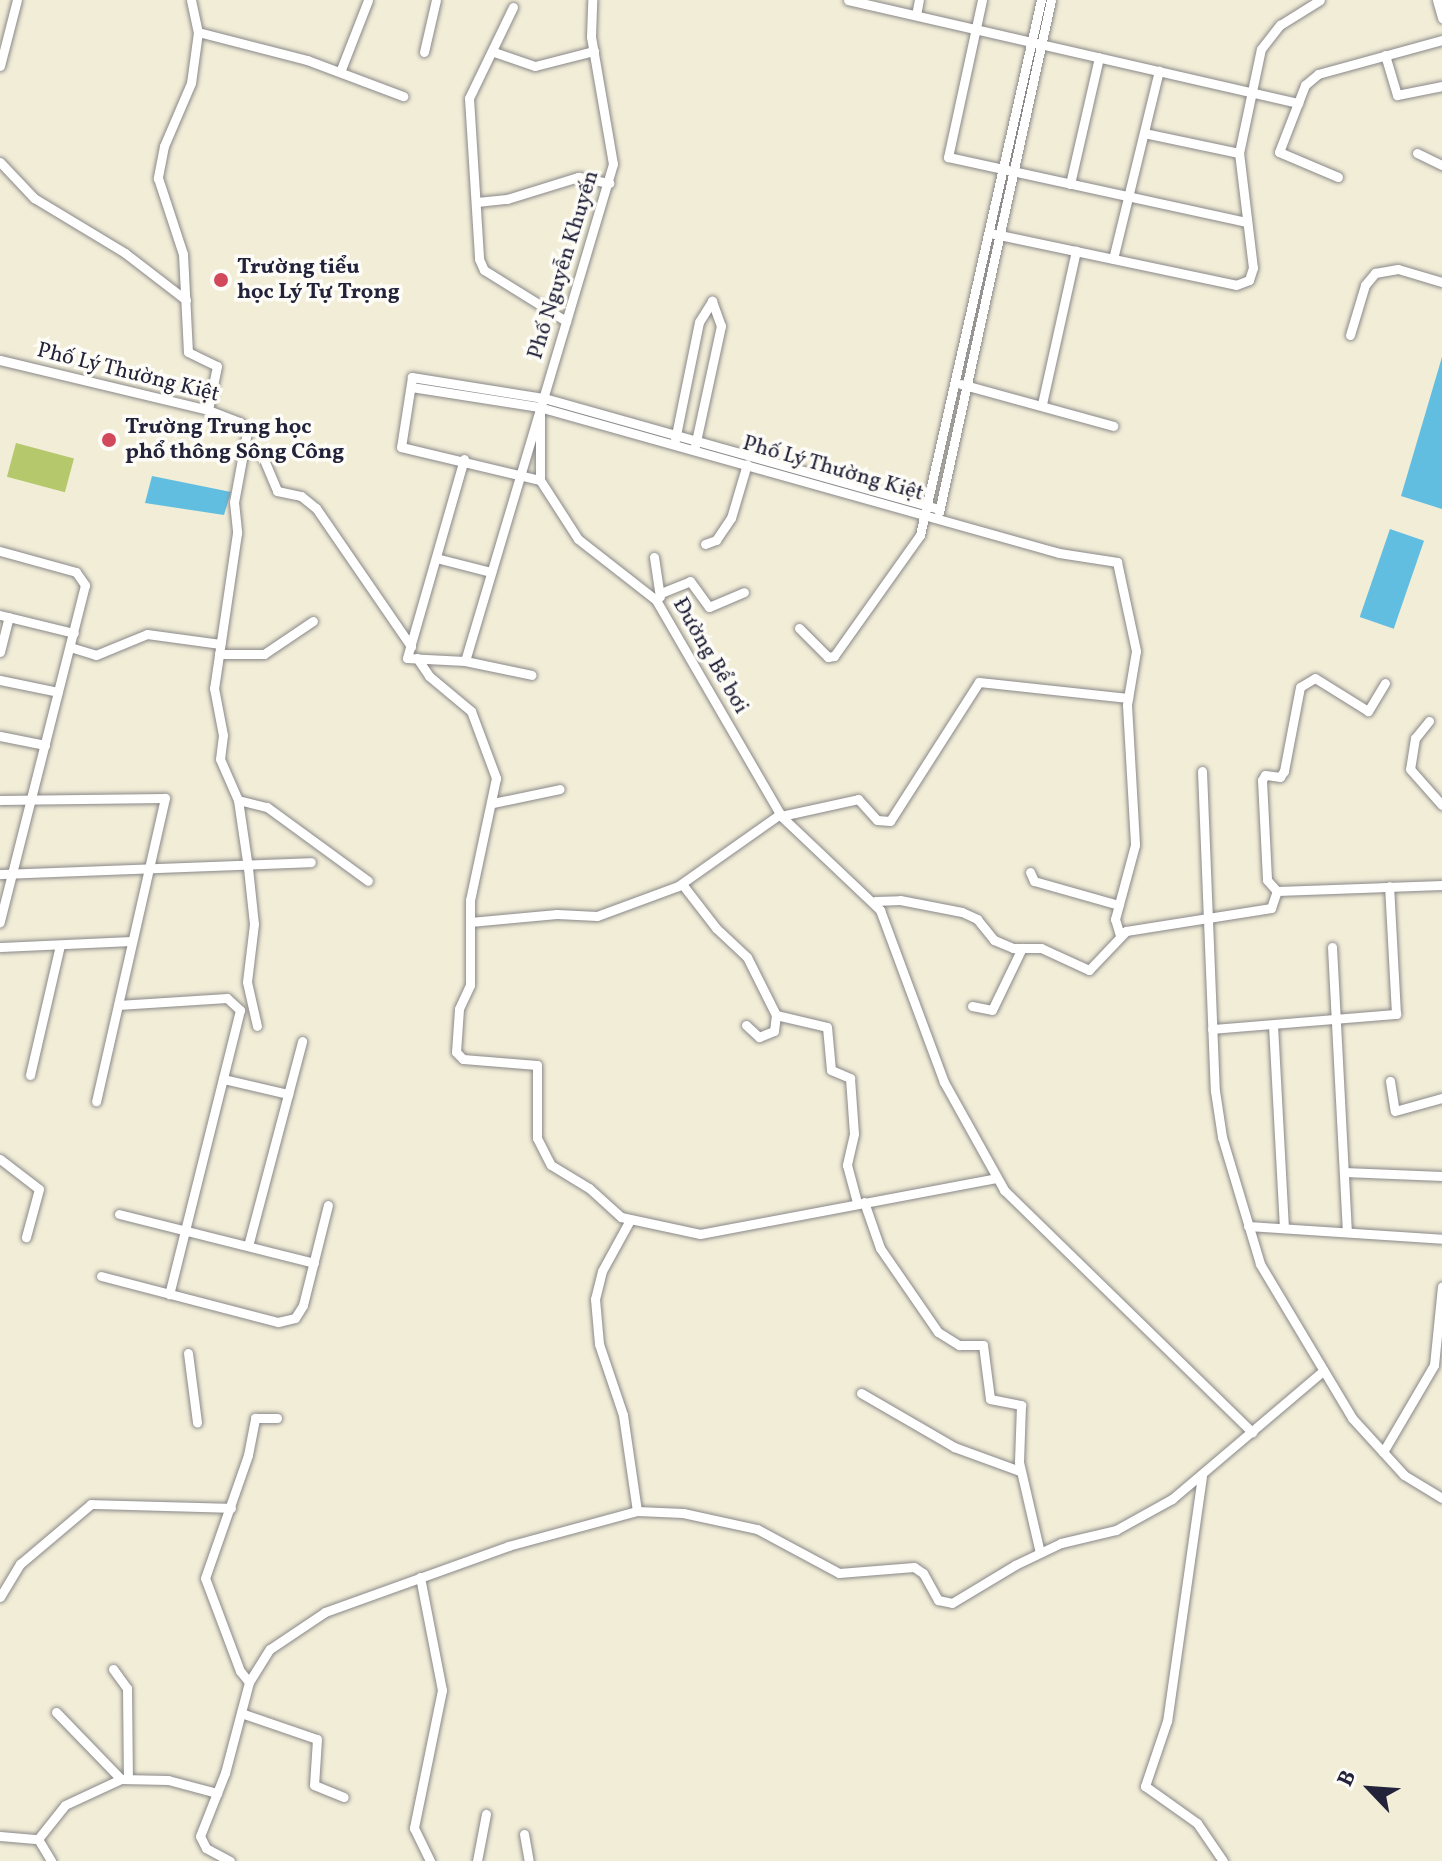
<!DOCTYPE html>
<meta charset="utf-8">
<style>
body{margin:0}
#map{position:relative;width:1442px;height:1861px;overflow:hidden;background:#f1edd7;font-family:Vollkorn,serif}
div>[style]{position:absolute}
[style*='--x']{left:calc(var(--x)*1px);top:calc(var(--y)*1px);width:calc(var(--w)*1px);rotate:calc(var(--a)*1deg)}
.green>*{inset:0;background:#b5c86c;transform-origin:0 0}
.water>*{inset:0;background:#62bee0;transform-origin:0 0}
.roads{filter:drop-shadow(0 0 2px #8a8889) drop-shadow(0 0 2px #8a8889)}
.minor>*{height:9px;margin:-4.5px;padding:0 4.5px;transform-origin:4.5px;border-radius:4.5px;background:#fff}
.dots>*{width:22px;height:22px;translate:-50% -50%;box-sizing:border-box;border:4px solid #fdfcf7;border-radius:50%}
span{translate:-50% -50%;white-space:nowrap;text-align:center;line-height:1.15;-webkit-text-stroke:7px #fdfcf7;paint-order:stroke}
.street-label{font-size:22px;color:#22223b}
.poi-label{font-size:22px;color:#22223b;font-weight:700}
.left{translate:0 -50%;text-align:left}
.north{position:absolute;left:1330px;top:1749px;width:80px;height:80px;-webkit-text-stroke:6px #fdfcf7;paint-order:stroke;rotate:295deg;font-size:22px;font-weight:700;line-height:32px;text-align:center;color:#22223b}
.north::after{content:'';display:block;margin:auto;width:28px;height:36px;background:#22223b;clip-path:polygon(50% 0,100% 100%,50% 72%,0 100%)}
</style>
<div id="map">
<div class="green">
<i style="left:16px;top:443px;width:60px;height:35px;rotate:15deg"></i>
</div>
<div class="water">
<i style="clip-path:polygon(1442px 357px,1442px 509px,1401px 496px)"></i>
<i style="clip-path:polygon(152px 476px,231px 492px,224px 515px,145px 503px)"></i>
<i style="left:1390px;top:529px;width:36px;height:93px;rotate:19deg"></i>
</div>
<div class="roads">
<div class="minor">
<i style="--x:191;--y:0;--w:33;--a:78"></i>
<i style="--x:198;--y:32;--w:51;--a:97.8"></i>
<i style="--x:191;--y:83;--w:69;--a:113.2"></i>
<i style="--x:164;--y:146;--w:33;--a:101"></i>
<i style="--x:158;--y:178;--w:80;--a:71.8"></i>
<i style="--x:183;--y:254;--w:98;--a:87.1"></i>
<i style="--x:188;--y:352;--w:32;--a:26"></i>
<i style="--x:217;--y:366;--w:45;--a:101.6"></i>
<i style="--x:848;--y:0;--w:462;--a:12.9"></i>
<i style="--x:982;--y:0;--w:161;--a:102.2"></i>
<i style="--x:948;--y:157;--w:306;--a:12.3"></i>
<i style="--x:1437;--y:0;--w:19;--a:74"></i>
<i style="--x:513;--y:7;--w:101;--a:115.8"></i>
<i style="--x:469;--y:98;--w:161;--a:86.4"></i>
<i style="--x:479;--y:259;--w:12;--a:66"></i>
<i style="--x:484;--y:270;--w:97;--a:31.9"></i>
<i style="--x:916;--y:15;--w:15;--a:-79"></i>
<i style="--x:198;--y:32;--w:113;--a:14.4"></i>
<i style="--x:307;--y:60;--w:103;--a:20.6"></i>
<i style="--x:424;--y:52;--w:53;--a:-77"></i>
<i style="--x:494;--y:52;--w:43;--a:18.9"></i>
<i style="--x:535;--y:66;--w:61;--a:-14.3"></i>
<i style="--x:1385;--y:55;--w:42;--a:73.3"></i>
<i style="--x:1397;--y:95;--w:46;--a:-11.3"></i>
<i style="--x:0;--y:66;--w:68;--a:-75.6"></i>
<i style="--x:340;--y:72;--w:77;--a:-68.7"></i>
<i style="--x:1144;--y:133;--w:97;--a:11.9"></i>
<i style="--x:1417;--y:153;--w:28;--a:26"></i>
<i style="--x:0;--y:162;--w:50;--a:46.6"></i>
<i style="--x:34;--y:198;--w:106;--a:31.1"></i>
<i style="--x:125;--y:253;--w:77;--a:37.6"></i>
<i style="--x:1338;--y:177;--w:64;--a:-157"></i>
<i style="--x:1279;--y:152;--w:72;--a:-68.8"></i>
<i style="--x:1305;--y:85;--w:17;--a:-40"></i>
<i style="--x:1318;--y:74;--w:129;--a:-15.3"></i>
<i style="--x:1070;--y:184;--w:130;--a:-77.1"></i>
<i style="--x:477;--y:202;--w:30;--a:-6"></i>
<i style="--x:507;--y:199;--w:74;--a:-17.2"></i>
<i style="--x:578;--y:177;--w:32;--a:11"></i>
<i style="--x:990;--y:233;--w:251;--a:11.9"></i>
<i style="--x:1236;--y:285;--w:14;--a:-21"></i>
<i style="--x:1249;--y:280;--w:13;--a:-72"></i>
<i style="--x:1253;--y:268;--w:116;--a:-96.9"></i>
<i style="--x:1239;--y:153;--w:106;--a:-78.1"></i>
<i style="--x:1261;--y:49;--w:31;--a:-52"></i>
<i style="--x:1280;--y:25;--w:47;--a:-32"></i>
<i style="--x:1113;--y:259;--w:194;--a:-76.3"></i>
<i style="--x:1350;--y:335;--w:52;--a:-73.3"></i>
<i style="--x:1365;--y:285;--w:16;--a:-50"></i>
<i style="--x:1375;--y:273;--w:23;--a:-10"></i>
<i style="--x:1398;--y:269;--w:46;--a:16.5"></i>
<i style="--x:0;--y:360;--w:214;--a:13.5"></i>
<i style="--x:208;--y:410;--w:34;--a:21"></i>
<i style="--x:240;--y:422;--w:12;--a:55"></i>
<i style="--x:247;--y:432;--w:71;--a:100.5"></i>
<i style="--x:234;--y:502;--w:31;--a:84"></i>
<i style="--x:237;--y:533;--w:157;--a:98.4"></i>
<i style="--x:214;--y:688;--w:48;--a:79.2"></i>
<i style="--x:223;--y:735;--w:24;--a:97"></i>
<i style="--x:220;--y:759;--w:45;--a:66.3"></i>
<i style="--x:238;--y:800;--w:69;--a:81.6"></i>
<i style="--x:248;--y:868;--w:56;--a:83.9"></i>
<i style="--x:254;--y:924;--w:58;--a:96.9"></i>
<i style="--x:247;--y:982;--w:45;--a:77.2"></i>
<i style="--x:961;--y:384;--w:158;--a:15.4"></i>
<i style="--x:411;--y:387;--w:130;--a:8.9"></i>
<i style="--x:539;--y:407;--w:540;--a:15.68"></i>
<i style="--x:1059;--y:553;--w:59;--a:8.8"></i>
<i style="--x:1117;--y:562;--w:91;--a:77.9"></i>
<i style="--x:1136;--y:651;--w:55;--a:99.5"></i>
<i style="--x:1127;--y:705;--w:140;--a:86.7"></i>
<i style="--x:1135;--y:845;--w:77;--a:105.1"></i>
<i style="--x:1115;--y:919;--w:17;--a:73"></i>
<i style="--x:1042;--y:404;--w:157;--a:-77.5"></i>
<i style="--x:540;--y:410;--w:70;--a:90"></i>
<i style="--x:675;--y:440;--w:120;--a:-78.5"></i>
<i style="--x:699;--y:322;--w:25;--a:-58"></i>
<i style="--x:695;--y:446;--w:123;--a:-77.8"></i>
<i style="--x:721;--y:326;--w:27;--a:-110"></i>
<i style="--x:247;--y:451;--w:16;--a:15"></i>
<i style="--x:262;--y:455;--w:39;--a:67"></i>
<i style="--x:277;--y:491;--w:25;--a:12"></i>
<i style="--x:301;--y:496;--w:19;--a:39"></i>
<i style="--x:316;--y:508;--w:168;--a:55.5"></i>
<i style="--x:464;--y:459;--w:207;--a:106"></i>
<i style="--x:407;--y:658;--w:58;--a:3"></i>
<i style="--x:465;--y:661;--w:68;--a:11.8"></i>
<i style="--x:939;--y:509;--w:411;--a:-164.3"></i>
<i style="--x:543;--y:398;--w:133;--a:-170.9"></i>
<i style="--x:412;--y:377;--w:71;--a:98.9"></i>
<i style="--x:401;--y:447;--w:143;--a:13.4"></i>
<i style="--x:540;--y:480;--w:70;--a:57.2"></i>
<i style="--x:578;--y:539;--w:99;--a:38"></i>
<i style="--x:656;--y:600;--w:250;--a:59.9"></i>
<i style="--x:781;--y:816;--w:137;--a:43.5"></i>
<i style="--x:880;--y:910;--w:184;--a:69.6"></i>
<i style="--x:944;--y:1082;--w:124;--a:60.9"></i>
<i style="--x:1004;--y:1190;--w:347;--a:44.3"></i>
<i style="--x:939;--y:512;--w:524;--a:-77.66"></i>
<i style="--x:705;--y:544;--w:12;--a:-20"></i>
<i style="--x:716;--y:540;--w:27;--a:-56"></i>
<i style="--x:731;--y:518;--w:56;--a:-73.5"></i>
<i style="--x:0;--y:551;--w:79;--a:15.4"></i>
<i style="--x:76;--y:572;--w:16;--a:55"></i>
<i style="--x:85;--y:585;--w:348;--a:104.2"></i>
<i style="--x:654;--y:557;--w:40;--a:81.5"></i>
<i style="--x:436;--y:558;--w:57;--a:14.3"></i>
<i style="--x:661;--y:593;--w:31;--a:-22"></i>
<i style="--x:690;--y:581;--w:32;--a:54"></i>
<i style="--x:709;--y:607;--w:38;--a:-23"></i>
<i style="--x:0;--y:615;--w:76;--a:13.7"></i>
<i style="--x:799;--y:628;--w:41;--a:45"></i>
<i style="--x:828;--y:657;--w:6;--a:-9"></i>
<i style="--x:834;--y:656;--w:148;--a:-54.6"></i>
<i style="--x:920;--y:535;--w:549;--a:-77.26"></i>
<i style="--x:70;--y:647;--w:27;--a:17"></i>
<i style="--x:96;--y:655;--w:55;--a:-22.4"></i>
<i style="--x:147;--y:634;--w:74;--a:7.8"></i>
<i style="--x:0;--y:652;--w:36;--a:-76"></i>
<i style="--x:219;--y:654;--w:45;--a:0"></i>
<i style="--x:264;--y:654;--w:59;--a:-34"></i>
<i style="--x:417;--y:658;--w:22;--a:56"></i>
<i style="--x:429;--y:676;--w:55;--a:39.8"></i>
<i style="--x:471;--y:711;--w:72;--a:69.5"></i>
<i style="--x:496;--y:778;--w:125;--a:102"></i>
<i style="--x:470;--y:900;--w:85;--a:90"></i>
<i style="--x:470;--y:985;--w:26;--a:115"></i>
<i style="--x:459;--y:1009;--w:43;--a:94"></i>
<i style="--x:456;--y:1052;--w:10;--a:45"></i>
<i style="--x:463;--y:1059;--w:74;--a:4.6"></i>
<i style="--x:537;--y:1065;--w:73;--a:90"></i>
<i style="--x:537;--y:1138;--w:30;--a:63"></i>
<i style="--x:551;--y:1165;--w:44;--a:31.2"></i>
<i style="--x:589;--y:1188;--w:43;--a:42.2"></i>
<i style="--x:621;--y:1217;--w:81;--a:12.1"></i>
<i style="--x:700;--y:1234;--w:300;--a:-10.7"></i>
<i style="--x:465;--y:661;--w:519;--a:-73.42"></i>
<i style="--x:613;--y:164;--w:129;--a:-99.8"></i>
<i style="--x:591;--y:37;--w:37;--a:-88"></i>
<i style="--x:0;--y:680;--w:59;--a:11.7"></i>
<i style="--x:1385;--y:683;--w:33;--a:121"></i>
<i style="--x:1368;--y:711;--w:62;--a:-148.1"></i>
<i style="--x:1315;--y:678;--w:17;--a:149"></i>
<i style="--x:1300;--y:687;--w:86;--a:100.8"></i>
<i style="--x:1284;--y:771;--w:7;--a:124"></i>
<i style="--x:1280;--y:777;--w:15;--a:-172"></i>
<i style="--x:1265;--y:775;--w:6;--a:121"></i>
<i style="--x:1262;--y:780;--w:100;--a:87.1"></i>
<i style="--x:1267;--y:880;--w:15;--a:48"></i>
<i style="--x:1277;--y:891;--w:165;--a:-2.1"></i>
<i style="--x:1429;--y:721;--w:22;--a:129"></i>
<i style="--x:1415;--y:738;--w:31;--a:99"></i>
<i style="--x:1410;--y:769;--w:48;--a:48.4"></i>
<i style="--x:0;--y:736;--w:46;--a:11.3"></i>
<i style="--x:1202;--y:771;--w:320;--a:87.7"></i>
<i style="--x:1215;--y:1091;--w:47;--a:81.3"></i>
<i style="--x:1222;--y:1137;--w:133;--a:73.3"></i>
<i style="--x:1260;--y:1264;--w:179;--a:59.1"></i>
<i style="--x:1352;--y:1418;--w:77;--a:47.6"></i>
<i style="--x:1404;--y:1475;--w:44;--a:31.2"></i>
<i style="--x:0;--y:800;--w:165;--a:-0.7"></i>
<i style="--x:165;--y:798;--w:311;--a:102.8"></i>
<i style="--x:238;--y:800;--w:30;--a:14"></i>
<i style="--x:267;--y:807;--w:125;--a:36.2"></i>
<i style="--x:493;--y:803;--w:68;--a:-11.8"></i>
<i style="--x:781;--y:816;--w:79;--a:-12.4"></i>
<i style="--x:858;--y:799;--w:28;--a:48"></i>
<i style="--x:877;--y:820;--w:13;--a:4"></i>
<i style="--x:890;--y:821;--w:165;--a:-57.4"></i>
<i style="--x:979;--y:682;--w:150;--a:6.1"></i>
<i style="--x:1030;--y:872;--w:10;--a:66"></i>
<i style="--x:1034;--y:881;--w:88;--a:15.8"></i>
<i style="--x:0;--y:874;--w:311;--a:-2.2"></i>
<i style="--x:682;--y:884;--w:56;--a:52.3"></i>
<i style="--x:716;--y:928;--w:42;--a:43.1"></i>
<i style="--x:747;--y:957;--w:65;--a:63.4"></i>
<i style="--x:875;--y:901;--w:25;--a:-2"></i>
<i style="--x:900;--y:900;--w:63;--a:11"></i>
<i style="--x:962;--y:912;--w:17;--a:25"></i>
<i style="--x:977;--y:919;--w:27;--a:51"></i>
<i style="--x:994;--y:940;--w:21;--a:23"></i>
<i style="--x:1013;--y:948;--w:28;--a:0"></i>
<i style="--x:1041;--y:948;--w:53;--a:24.6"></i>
<i style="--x:1089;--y:970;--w:54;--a:-46.5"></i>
<i style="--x:1126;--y:931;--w:147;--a:-9"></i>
<i style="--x:1271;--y:908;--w:18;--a:-71"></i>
<i style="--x:470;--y:922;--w:87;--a:-5.3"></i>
<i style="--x:557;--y:914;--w:40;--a:2.9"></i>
<i style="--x:597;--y:916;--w:86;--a:-20.3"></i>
<i style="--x:678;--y:886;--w:125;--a:-35.2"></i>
<i style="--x:0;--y:947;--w:132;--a:-2.6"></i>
<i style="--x:1332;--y:947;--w:285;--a:87"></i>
<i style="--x:118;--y:1005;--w:109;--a:-3.7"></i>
<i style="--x:227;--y:998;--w:18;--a:43"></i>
<i style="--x:240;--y:1010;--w:293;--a:104"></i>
<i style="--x:972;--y:1006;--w:20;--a:11"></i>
<i style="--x:992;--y:1010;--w:69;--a:-64.2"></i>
<i style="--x:746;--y:1025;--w:18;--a:43"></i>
<i style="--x:759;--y:1037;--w:16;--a:-22"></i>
<i style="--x:774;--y:1031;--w:16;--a:-83"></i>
<i style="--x:776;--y:1015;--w:52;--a:13.2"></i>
<i style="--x:827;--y:1027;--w:43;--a:84.7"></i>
<i style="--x:831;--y:1070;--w:21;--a:23"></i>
<i style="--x:850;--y:1078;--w:56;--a:85.9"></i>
<i style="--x:854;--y:1134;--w:32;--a:103"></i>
<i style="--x:847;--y:1165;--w:39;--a:75"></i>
<i style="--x:1273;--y:1025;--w:203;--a:86.9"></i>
<i style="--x:1212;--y:1029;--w:185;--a:-4.7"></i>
<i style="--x:1396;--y:1014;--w:128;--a:-93.1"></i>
<i style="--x:30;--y:1075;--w:133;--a:-77"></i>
<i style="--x:223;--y:1079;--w:67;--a:13"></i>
<i style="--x:1390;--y:1081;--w:30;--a:81"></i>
<i style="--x:1395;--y:1111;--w:49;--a:-15.5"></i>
<i style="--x:0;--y:1159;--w:49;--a:37.6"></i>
<i style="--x:39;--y:1189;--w:50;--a:105.2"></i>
<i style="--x:1344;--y:1172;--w:98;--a:2.3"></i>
<i style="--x:864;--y:1202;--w:49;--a:70.8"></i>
<i style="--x:880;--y:1248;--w:102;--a:55.4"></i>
<i style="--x:938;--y:1332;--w:25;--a:32"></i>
<i style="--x:959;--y:1345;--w:24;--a:0"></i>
<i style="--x:983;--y:1345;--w:54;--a:82.6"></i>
<i style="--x:990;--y:1399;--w:32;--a:11"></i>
<i style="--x:1021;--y:1405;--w:57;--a:92"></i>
<i style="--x:1019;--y:1462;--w:93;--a:77"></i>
<i style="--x:119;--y:1214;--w:201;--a:14.1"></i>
<i style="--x:630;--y:1220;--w:58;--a:118.8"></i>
<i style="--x:602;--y:1271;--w:29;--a:104"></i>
<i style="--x:595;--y:1299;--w:45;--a:84.9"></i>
<i style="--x:599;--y:1344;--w:75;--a:71.3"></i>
<i style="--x:623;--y:1415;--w:97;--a:81.7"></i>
<i style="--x:1248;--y:1226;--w:194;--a:3.8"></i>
<i style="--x:248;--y:1246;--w:212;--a:-75.2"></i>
<i style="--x:101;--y:1276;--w:183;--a:14.6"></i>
<i style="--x:278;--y:1322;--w:17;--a:-13"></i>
<i style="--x:295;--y:1318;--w:15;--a:-58"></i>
<i style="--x:303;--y:1305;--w:103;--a:-76"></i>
<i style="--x:188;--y:1353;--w:70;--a:82.6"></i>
<i style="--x:861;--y:1393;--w:108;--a:30.1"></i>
<i style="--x:954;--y:1447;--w:70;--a:20"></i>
<i style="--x:1383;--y:1452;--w:101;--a:-59.6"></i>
<i style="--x:1434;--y:1365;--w:79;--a:-84.2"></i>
<i style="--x:1202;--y:1476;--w:247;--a:98.1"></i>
<i style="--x:1167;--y:1721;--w:69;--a:108.7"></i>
<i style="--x:1145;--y:1786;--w:64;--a:35.4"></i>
<i style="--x:1197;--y:1823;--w:46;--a:55.6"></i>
<i style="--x:420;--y:1577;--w:115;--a:79"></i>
<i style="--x:442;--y:1690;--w:141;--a:101.5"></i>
<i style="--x:414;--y:1828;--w:37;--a:64"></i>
<i style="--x:0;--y:1597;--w:39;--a:-59"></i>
<i style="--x:20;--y:1564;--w:93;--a:-40.2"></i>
<i style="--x:91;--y:1504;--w:140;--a:1.6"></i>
<i style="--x:113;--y:1669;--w:24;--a:54"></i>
<i style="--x:127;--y:1688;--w:90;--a:89.4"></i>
<i style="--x:249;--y:1682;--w:14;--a:-129"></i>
<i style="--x:240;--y:1671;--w:99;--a:-110.6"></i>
<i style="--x:205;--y:1578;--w:130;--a:-70.7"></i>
<i style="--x:248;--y:1455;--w:38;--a:-79"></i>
<i style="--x:255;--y:1418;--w:22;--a:0"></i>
<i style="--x:56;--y:1712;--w:93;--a:45.9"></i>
<i style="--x:241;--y:1713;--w:80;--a:18.9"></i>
<i style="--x:317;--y:1739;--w:46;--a:93.7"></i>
<i style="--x:314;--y:1785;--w:32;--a:22"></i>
<i style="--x:524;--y:1834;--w:27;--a:80"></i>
<i style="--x:0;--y:1836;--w:38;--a:5"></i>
<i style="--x:38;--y:1839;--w:43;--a:-51.5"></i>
<i style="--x:65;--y:1805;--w:62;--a:-24.9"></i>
<i style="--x:121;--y:1779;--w:47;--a:1.2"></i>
<i style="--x:168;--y:1780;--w:51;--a:14.9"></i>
<i style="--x:38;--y:1839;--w:26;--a:59"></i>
<i style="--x:230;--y:1861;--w:27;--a:-152"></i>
<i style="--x:206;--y:1848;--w:13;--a:-117"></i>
<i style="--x:200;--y:1836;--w:68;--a:-68.4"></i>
<i style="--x:225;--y:1773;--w:94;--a:-75.2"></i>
<i style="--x:249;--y:1682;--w:39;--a:-58"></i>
<i style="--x:270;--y:1649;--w:66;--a:-33.9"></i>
<i style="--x:325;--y:1612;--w:195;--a:-19.8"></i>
<i style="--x:508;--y:1546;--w:134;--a:-15.2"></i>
<i style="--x:637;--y:1511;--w:46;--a:2.5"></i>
<i style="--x:683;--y:1513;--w:76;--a:12.2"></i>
<i style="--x:757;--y:1529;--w:93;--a:28.2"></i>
<i style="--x:839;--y:1573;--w:75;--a:-4.6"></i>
<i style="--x:914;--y:1567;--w:11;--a:34"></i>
<i style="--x:923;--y:1573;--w:31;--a:61"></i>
<i style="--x:938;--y:1600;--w:14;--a:12"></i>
<i style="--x:952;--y:1603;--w:74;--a:-31.1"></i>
<i style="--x:1015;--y:1565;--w:51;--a:-25.6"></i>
<i style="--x:1061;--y:1543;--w:57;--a:-13.3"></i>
<i style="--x:1116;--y:1530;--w:64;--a:-29"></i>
<i style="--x:1172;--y:1499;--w:197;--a:-40.3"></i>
<i style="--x:477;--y:1861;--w:48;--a:-79.2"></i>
</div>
</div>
<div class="dots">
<i style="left:221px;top:280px;background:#d1495b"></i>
<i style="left:109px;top:440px;background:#d1495b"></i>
</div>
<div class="street-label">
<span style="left:564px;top:265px;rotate:-73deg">Phố Nguyễn Khuyến</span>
<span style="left:128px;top:373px;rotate:14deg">Phố Lý Thường Kiệt</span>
<span style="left:833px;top:469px;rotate:16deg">Phố Lý Thường Kiệt</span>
<span style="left:710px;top:656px;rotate:60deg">Đường Bể bơi</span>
</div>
<div class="poi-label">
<span class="left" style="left:237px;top:280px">Trường tiểu<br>học Lý Tự Trọng</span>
<span class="left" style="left:125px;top:440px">Trường Trung học<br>phổ thông Sông Công</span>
</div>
<div class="north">B</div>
</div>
